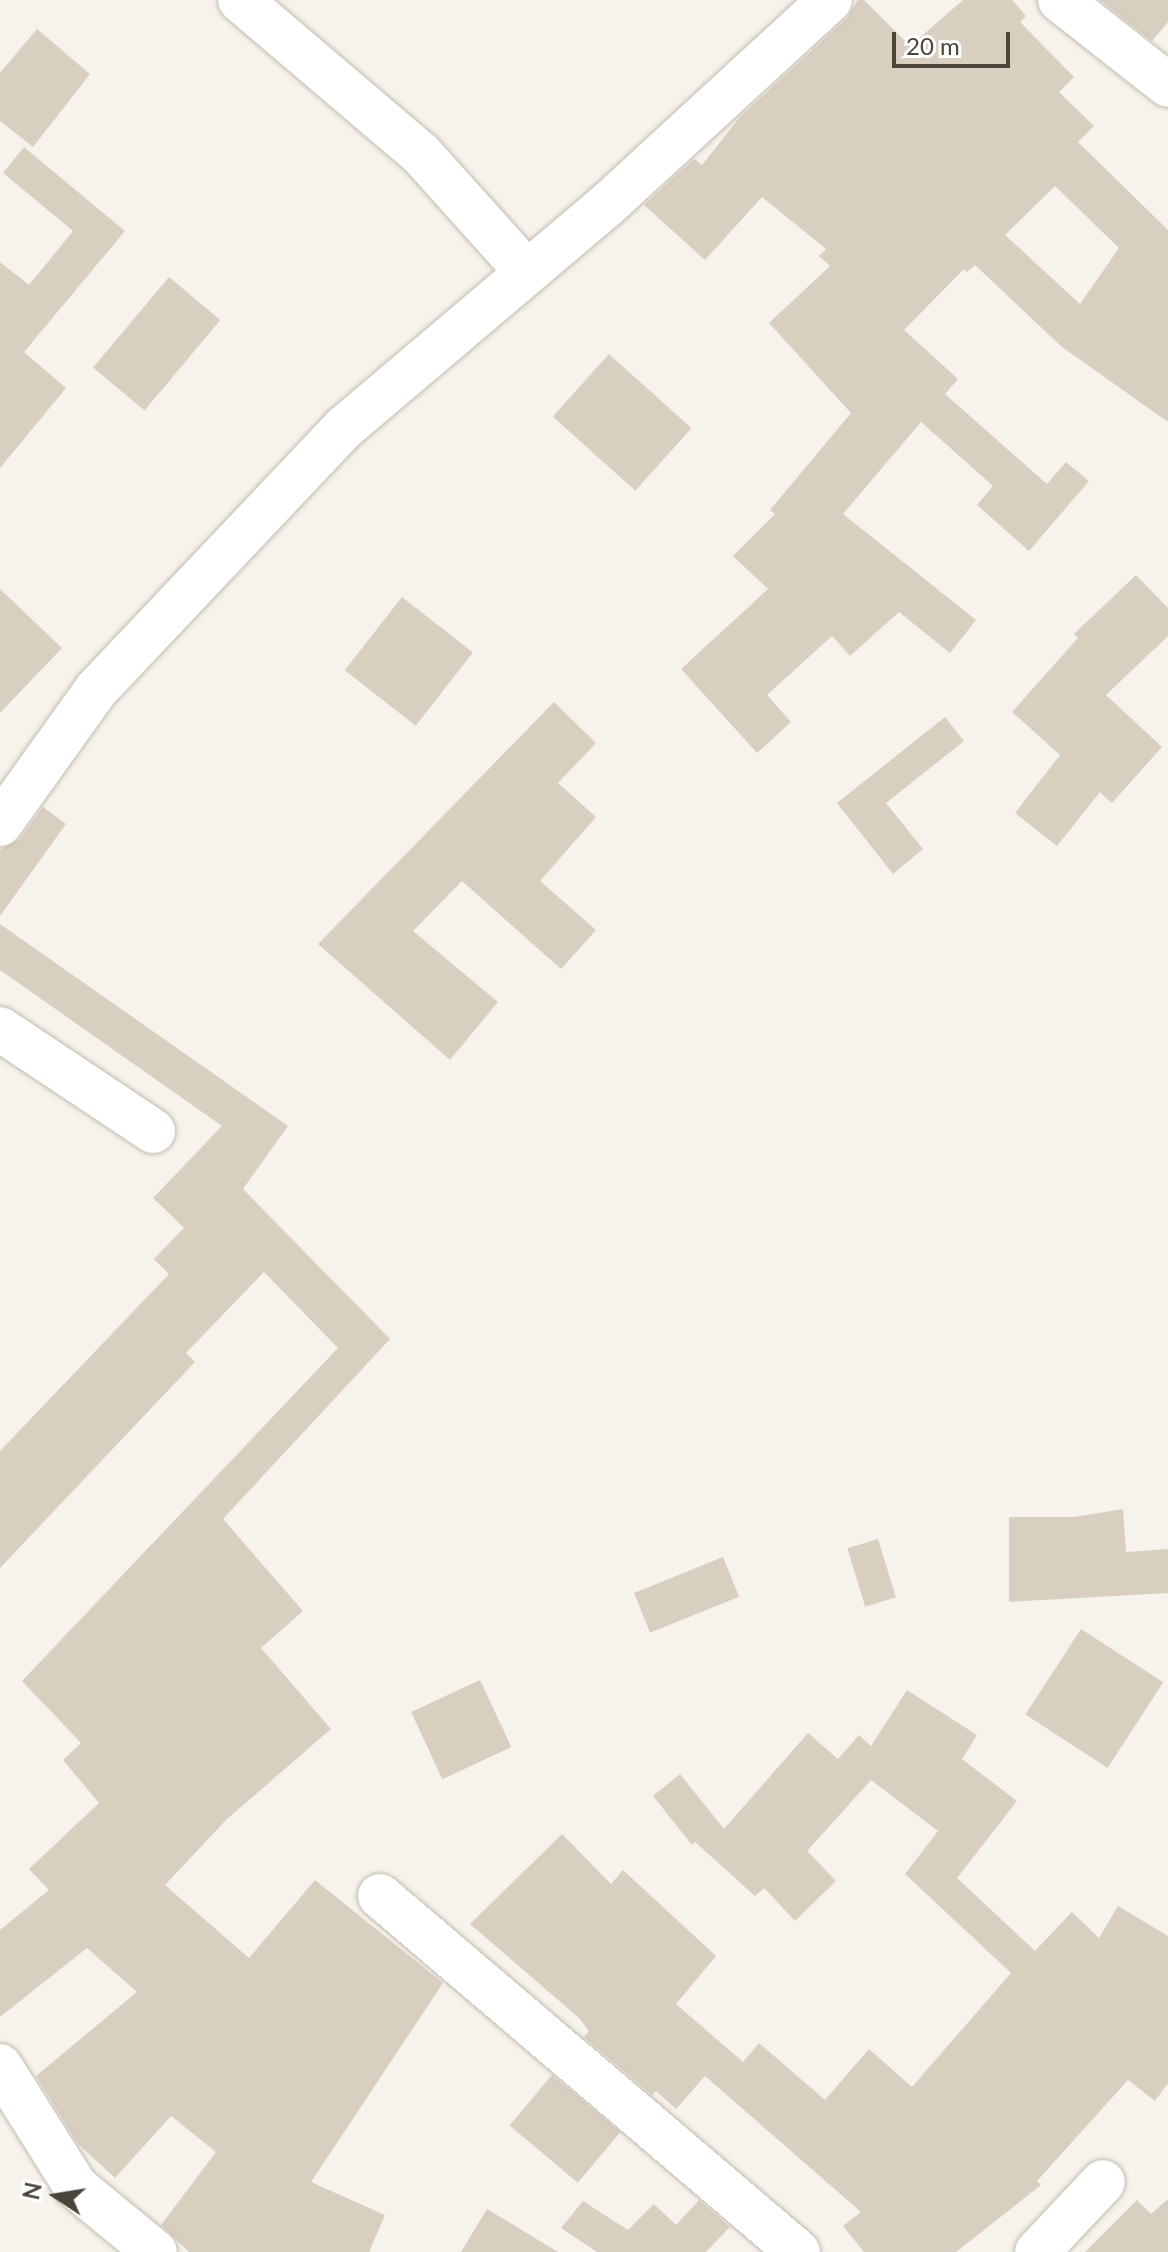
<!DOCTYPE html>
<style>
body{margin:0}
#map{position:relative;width:1168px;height:2252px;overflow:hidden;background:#f6f3ec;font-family:Lato,sans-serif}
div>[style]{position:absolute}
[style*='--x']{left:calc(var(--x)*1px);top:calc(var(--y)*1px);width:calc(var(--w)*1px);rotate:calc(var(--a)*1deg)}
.building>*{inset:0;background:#d8cfc1;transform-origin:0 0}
.roads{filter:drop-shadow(0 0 2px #c2bbae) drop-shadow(0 0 2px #c2bbae)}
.street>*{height:44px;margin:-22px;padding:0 22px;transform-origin:22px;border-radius:22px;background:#fff}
span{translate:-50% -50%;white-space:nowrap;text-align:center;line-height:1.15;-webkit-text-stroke:7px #fff;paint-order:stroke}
.north{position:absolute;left:16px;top:2156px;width:80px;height:80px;-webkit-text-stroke:6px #fff;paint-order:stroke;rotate:282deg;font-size:22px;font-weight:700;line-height:32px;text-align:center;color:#4b4439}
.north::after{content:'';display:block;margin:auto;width:28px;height:36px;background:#4b4439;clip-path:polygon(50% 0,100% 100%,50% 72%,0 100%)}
.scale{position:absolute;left:892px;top:32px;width:118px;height:36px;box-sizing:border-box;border:4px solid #4b4439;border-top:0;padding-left:10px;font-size:24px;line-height:28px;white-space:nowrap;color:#4b4439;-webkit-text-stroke:6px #fff;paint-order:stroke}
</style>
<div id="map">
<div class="building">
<i style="clip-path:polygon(evenodd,858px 0,864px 0,910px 46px,963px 0,1012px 0,1026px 16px,1020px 22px,1074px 77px,1059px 92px,1094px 126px,1078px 142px,1168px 230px,1168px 422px,1062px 347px,975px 265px,967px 272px,964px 269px,904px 330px,958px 379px,945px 394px,1047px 484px,1066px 462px,1089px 481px,1029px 551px,977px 505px,993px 486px,921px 422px,843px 514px,976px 620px,950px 653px,899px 612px,850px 656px,832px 636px,767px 695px,791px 722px,757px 753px,681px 669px,768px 589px,733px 556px,775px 514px,770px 510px,851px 413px,769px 323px,830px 266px,819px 256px,826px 249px,762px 197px,705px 260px,644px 205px,694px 159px,702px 165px,740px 117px,847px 18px,858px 0,1055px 186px,1119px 248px,1080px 304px,1005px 235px,1055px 186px)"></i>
<i style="clip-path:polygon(1100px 0,1168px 0,1168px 22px,1152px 41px)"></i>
<i style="clip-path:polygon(37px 29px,90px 74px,33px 147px,0 121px,0 73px)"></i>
<i style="clip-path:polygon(24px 147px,125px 231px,24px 352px,66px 388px,0 468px,0 262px,29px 285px,73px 231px,3px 173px)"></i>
<i style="left:169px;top:277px;width:67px;height:118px;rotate:40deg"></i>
<i style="left:609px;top:354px;width:111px;height:84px;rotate:42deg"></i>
<i style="clip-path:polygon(1136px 575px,1168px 608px,1168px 636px,1106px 695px,1162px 747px,1112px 803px,1100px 792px,1057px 846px,1015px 813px,1060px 755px,1012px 712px,1078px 638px,1074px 634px)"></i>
<i style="clip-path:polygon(0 589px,62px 648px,0 713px)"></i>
<i style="left:402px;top:597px;width:90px;height:93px;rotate:38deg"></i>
<i style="clip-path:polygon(554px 702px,596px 743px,558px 783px,596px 817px,540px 881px,596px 930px,561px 969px,462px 881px,413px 931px,498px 1002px,450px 1060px,318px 944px)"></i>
<i style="clip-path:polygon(945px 717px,964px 741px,886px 803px,923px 849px,893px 874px,837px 803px)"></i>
<i style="clip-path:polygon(43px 807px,66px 824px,0 916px,0 850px,20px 839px)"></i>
<i style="clip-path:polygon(0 924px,288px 1126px,243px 1189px,390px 1339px,223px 1519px,303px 1611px,261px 1648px,331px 1729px,227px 1819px,165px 1885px,249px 1958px,315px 1880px,443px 1983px,311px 2182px,385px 2215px,369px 2252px,189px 2252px,161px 2225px,216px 2152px,171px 2116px,115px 2178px,78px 2144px,36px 2076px,137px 1992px,87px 1948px,0 2017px,0 1930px,49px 1890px,29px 1869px,99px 1803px,63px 1760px,81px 1743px,22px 1681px,338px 1348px,264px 1272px,186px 1353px,195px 1362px,0 1568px,0 1451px,169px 1274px,154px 1259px,184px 1228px,153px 1198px,222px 1126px,0 970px)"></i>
<i style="clip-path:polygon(1123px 1509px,1126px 1552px,1168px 1549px,1168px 1593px,1009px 1602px,1009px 1517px,1074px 1517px)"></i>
<i style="left:878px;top:1539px;width:61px;height:32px;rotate:73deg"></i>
<i style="left:723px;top:1557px;width:43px;height:96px;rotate:68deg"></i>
<i style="left:1081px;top:1629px;width:98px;height:102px;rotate:33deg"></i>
<i style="left:480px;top:1680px;width:74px;height:76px;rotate:65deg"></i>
<i style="clip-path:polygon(907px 1690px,977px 1735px,962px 1759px,1017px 1801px,957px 1878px,1035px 1951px,1072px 1912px,1099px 1938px,1118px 1906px,1168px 1936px,1168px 2083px,1155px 2101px,1128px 2080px,1037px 2181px,1041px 2185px,956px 2252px,864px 2252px,843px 2226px,861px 2212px,705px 2076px,676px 2109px,656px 2091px,652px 2095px,584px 2037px,589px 2031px,579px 2018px,470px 1924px,562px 1834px,611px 1884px,623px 1870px,716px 1956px,676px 2004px,743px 2062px,759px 2043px,825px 2100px,869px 2049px,912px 2087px,1011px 1973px,905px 1874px,938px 1831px,871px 1780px,807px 1851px,836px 1881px,795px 1921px,764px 1888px,755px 1896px,695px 1842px,692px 1845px,653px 1796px,680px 1774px,724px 1829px,808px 1733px,838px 1759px,859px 1735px,871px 1746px)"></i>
<i style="left:552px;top:2075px;width:89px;height:66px;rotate:40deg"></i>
<i style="clip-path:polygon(1168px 2199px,1168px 2252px,1085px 2252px,1137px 2200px,1151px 2214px)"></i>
<i style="clip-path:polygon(699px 2200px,730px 2227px,706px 2252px,597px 2252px,561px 2228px,583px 2201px,628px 2230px,654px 2204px,676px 2225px)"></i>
<i style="clip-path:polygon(487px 2209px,558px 2252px,461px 2252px)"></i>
</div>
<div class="roads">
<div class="street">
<i style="--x:240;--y:0;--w:238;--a:40.4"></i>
<i style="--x:421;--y:154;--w:157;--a:48.1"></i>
<i style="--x:1060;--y:0;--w:137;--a:38.2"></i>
<i style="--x:0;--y:824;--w:165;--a:-54.4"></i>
<i style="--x:96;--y:690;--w:362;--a:-46.6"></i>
<i style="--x:345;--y:427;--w:343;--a:-40.3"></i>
<i style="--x:607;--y:205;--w:303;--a:-42.6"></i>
<i style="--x:0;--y:1029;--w:184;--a:33.7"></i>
<i style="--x:380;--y:1896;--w:549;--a:40.42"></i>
<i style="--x:0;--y:2066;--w:143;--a:57.9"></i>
<i style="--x:76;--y:2187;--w:102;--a:39.4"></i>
<i style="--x:1037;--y:2252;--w:96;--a:-46.7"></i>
</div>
</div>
<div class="north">N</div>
<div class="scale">20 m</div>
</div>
